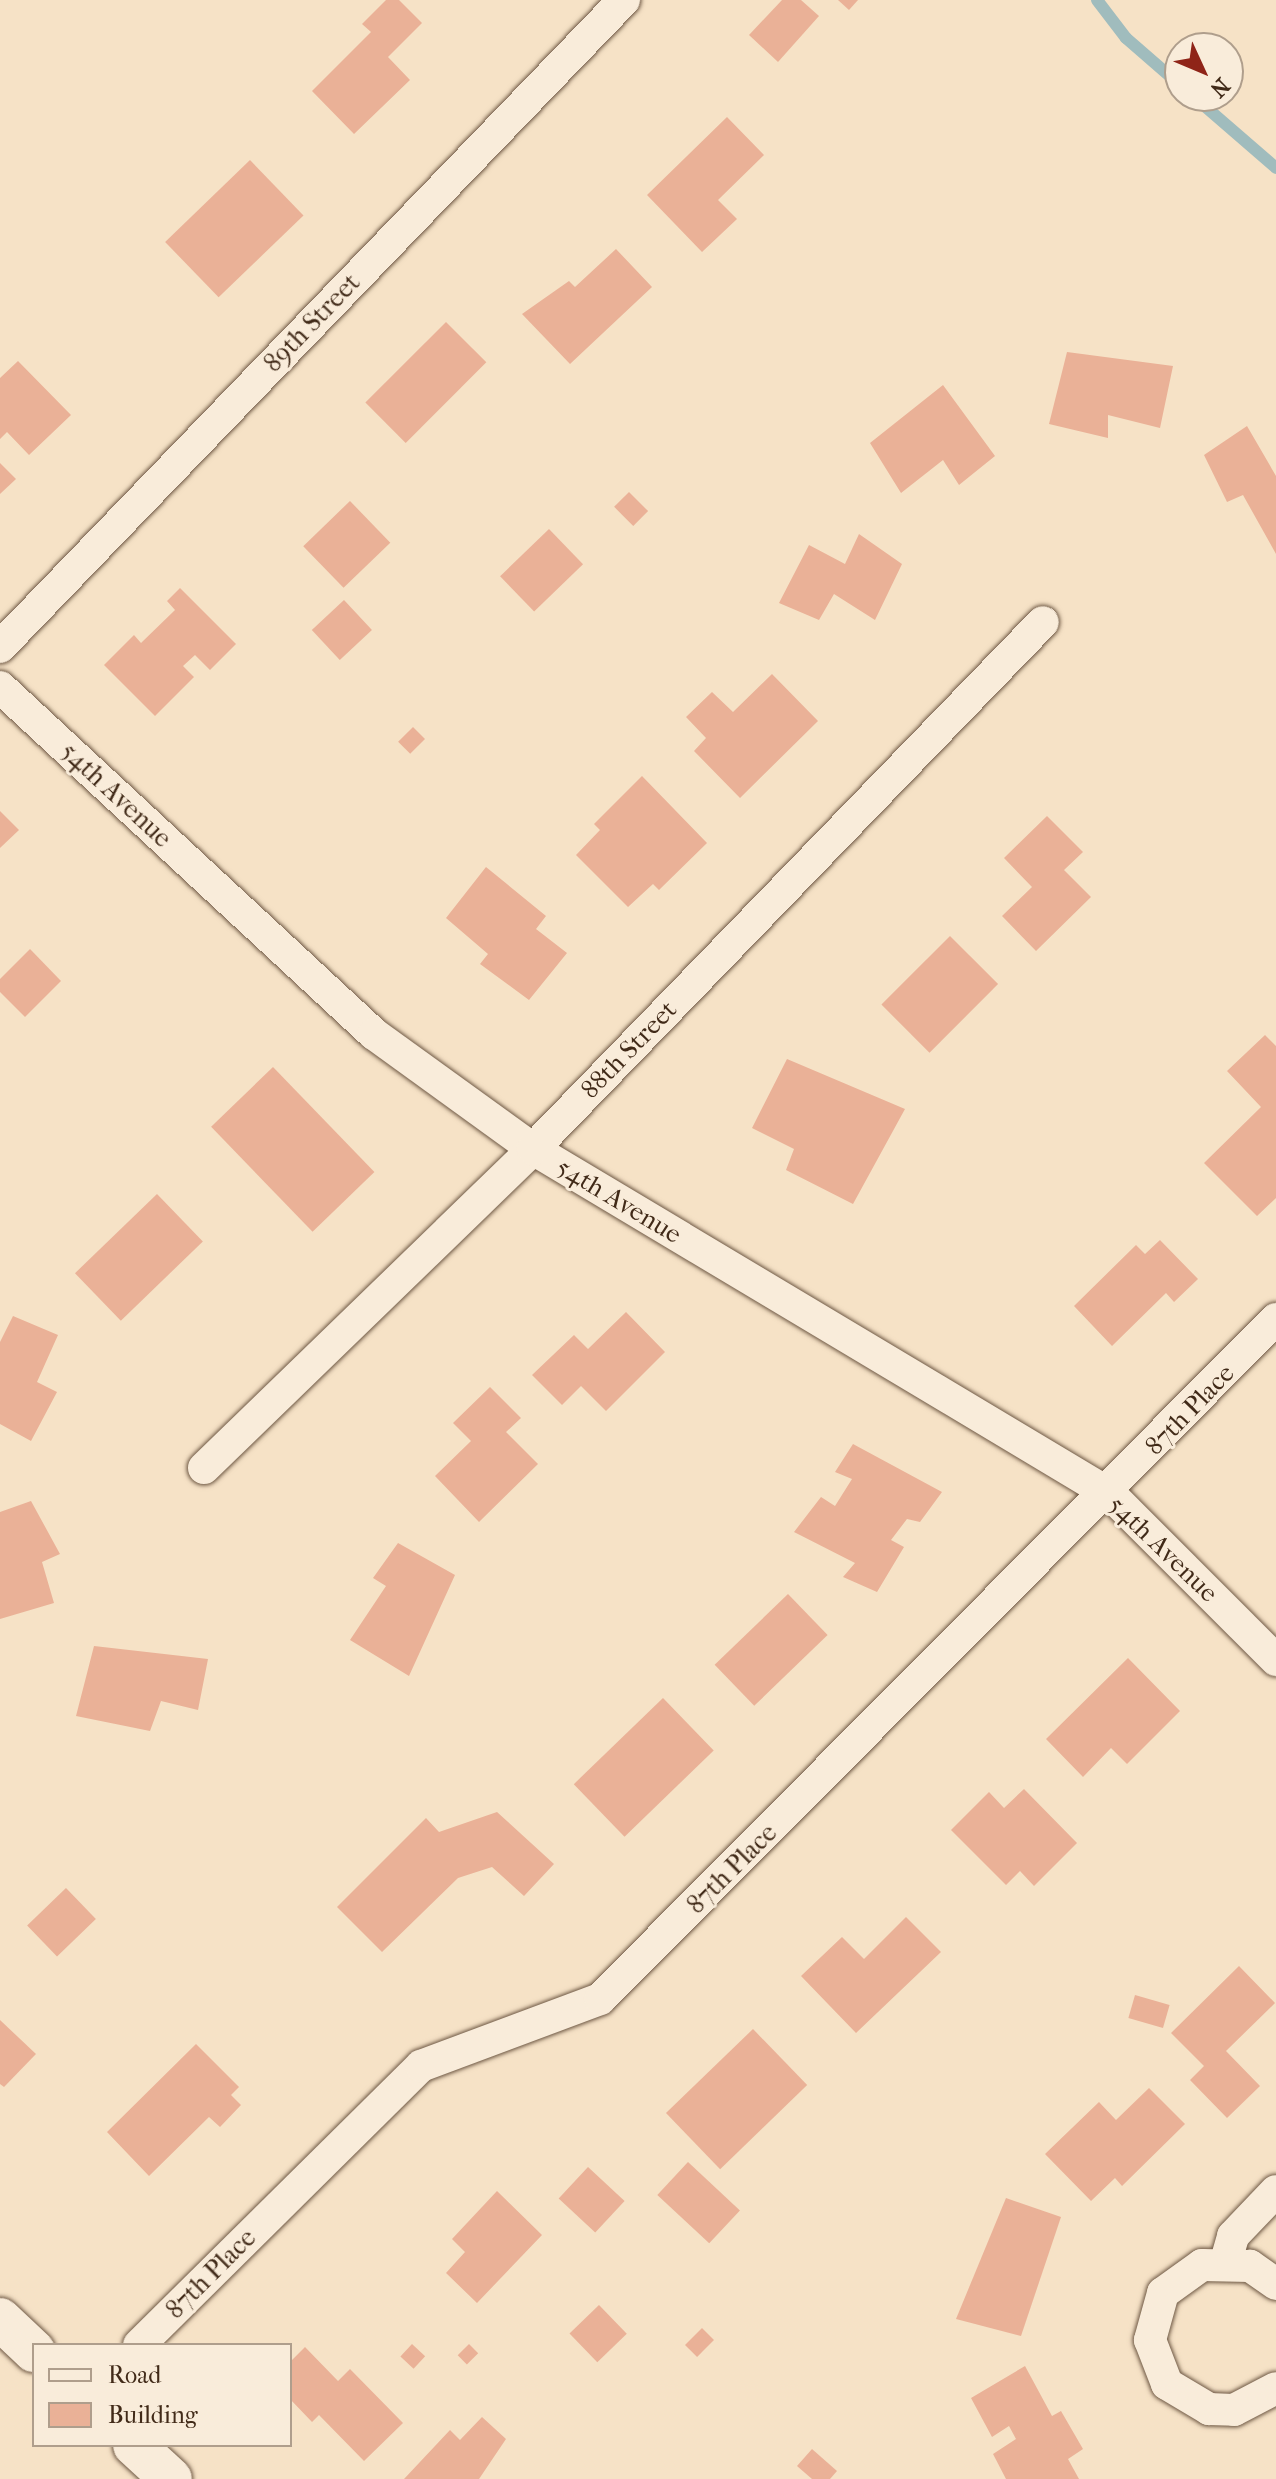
<!DOCTYPE html>
<style>
body{margin:0}
#map{position:relative;width:1276px;height:2479px;overflow:hidden;background:#f6e2c6;font-family:"IM FELL French Canon",serif}
div>[style]{position:absolute}
[style*='--x']{left:calc(var(--x)*1px);top:calc(var(--y)*1px);width:calc(var(--w)*1px);rotate:calc(var(--a)*1deg)}
.stream>*{height:12px;margin:-6px;padding:0 6px;transform-origin:6px;border-radius:6px;background:#a0bcbd}
.building>*{inset:0;background:#eab197;transform-origin:0 0}
.roads{filter:drop-shadow(0 0 2px #6e5844) drop-shadow(0 0 2px #6e5844)}
.minor>*{height:32px;margin:-16px;padding:0 16px;transform-origin:16px;border-radius:16px;background:#f9ecda}
.tertiary>*{height:42px;margin:-21px;padding:0 21px;transform-origin:21px;border-radius:21px;background:#f9ecda}
span{translate:-50% -50%;white-space:nowrap;text-align:center;line-height:1.15;-webkit-text-stroke:6px #f9ecda;paint-order:stroke}
.street-label{font-size:26px;color:#412a18}
.legend{position:absolute;left:32px;top:2343px;width:260px;height:104px;box-sizing:border-box;background:#f9ecda;border:2px solid #af9e8c;margin:0;padding:10px 14px;list-style:none;font-size:24px;color:#412a18}
.legend li{display:flex;align-items:center;gap:16px;height:40px}
.legend b{width:40px;border:2px solid #af9e8c}
.north{position:absolute;left:1164px;top:32px;width:80px;height:80px;box-sizing:border-box;background:#f9ecda;border:2px solid #af9e8c;border-radius:50%;rotate:134deg;font-size:22px;font-weight:700;line-height:32px;text-align:center;color:#412a18}
.north::after{content:'';display:block;margin:auto;width:28px;height:36px;background:#8f2418;clip-path:polygon(50% 0,100% 100%,50% 72%,0 100%)}
</style>
<div id="map">
<div class="stream">
<i style="--x:1097;--y:0;--w:48;--a:52.7"></i>
<i style="--x:1126;--y:38;--w:72;--a:41"></i>
<i style="--x:1193;--y:96;--w:110;--a:40.9"></i>
</div>
<div class="building">
<i style="clip-path:polygon(386px 0,399px 0,422px 23px,388px 57px,410px 80px,354px 134px,312px 91px,371px 32px,362px 24px)"></i>
<i style="clip-path:polygon(782px 0,801px 0,819px 16px,778px 62px,749px 35px)"></i>
<i style="clip-path:polygon(838px 0,858px 0,849px 10px)"></i>
<i style="clip-path:polygon(727px 117px,764px 155px,718px 200px,737px 219px,702px 252px,647px 195px)"></i>
<i style="left:250px;top:160px;width:77px;height:118px;rotate:46deg"></i>
<i style="clip-path:polygon(616px 249px,652px 287px,570px 364px,522px 314px,569px 281px,575px 287px)"></i>
<i style="left:446px;top:322px;width:57px;height:114px;rotate:45deg"></i>
<i style="clip-path:polygon(1067px 352px,1173px 366px,1160px 428px,1108px 415px,1108px 438px,1049px 424px)"></i>
<i style="clip-path:polygon(18px 361px,71px 415px,29px 455px,7px 432px,0 439px,0 378px)"></i>
<i style="clip-path:polygon(943px 385px,995px 456px,959px 485px,943px 460px,901px 493px,870px 443px)"></i>
<i style="clip-path:polygon(1247px 426px,1276px 476px,1276px 554px,1243px 495px,1227px 502px,1204px 455px)"></i>
<i style="clip-path:polygon(0 463px,16px 479px,0 494px)"></i>
<i style="left:629px;top:492px;width:27px;height:21px;rotate:45deg"></i>
<i style="left:350px;top:501px;width:58px;height:65px;rotate:46deg"></i>
<i style="left:549px;top:529px;width:49px;height:68px;rotate:46deg"></i>
<i style="clip-path:polygon(859px 534px,902px 564px,875px 620px,834px 594px,819px 620px,779px 603px,809px 545px,845px 564px)"></i>
<i style="clip-path:polygon(180px 588px,236px 644px,210px 670px,195px 655px,183px 666px,194px 677px,155px 716px,104px 665px,134px 635px,141px 643px,175px 610px,167px 601px)"></i>
<i style="left:344px;top:600px;width:41px;height:44px;rotate:47deg"></i>
<i style="clip-path:polygon(772px 674px,818px 721px,740px 798px,694px 751px,706px 738px,686px 717px,712px 692px,733px 712px)"></i>
<i style="left:413px;top:727px;width:17px;height:21px;rotate:45deg"></i>
<i style="clip-path:polygon(642px 776px,707px 843px,659px 890px,653px 884px,628px 907px,576px 855px,600px 830px,594px 824px)"></i>
<i style="clip-path:polygon(0 811px,19px 830px,0 848px)"></i>
<i style="clip-path:polygon(1047px 816px,1083px 852px,1064px 870px,1091px 897px,1036px 951px,1002px 916px,1032px 887px,1004px 858px)"></i>
<i style="clip-path:polygon(486px 867px,546px 916px,536px 929px,567px 953px,529px 1000px,480px 964px,488px 954px,446px 918px)"></i>
<i style="left:950px;top:936px;width:68px;height:97px;rotate:45deg"></i>
<i style="clip-path:polygon(30px 949px,61px 981px,25px 1017px,0 992px,0 979px)"></i>
<i style="clip-path:polygon(1265px 1035px,1276px 1046px,1276px 1198px,1257px 1216px,1204px 1163px,1261px 1107px,1227px 1071px)"></i>
<i style="clip-path:polygon(787px 1059px,905px 1109px,853px 1204px,786px 1170px,794px 1149px,752px 1128px)"></i>
<i style="left:273px;top:1067px;width:146px;height:86px;rotate:46deg"></i>
<i style="left:157px;top:1194px;width:66px;height:114px;rotate:46deg"></i>
<i style="clip-path:polygon(1160px 1240px,1198px 1279px,1174px 1302px,1166px 1293px,1112px 1346px,1074px 1306px,1136px 1245px,1145px 1254px)"></i>
<i style="clip-path:polygon(626px 1312px,665px 1352px,606px 1411px,581px 1386px,562px 1405px,532px 1375px,574px 1335px,588px 1349px)"></i>
<i style="clip-path:polygon(13px 1316px,58px 1335px,37px 1382px,57px 1392px,31px 1441px,0 1424px,0 1342px)"></i>
<i style="clip-path:polygon(490px 1387px,521px 1418px,506px 1432px,538px 1464px,479px 1522px,435px 1476px,471px 1441px,453px 1423px)"></i>
<i style="clip-path:polygon(853px 1444px,942px 1492px,920px 1522px,907px 1519px,891px 1540px,904px 1547px,877px 1592px,843px 1577px,855px 1563px,794px 1532px,821px 1497px,835px 1506px,852px 1479px,835px 1472px)"></i>
<i style="clip-path:polygon(31px 1501px,60px 1554px,42px 1562px,54px 1603px,0 1619px,0 1512px)"></i>
<i style="clip-path:polygon(398px 1543px,455px 1575px,409px 1676px,350px 1640px,386px 1586px,373px 1578px)"></i>
<i style="left:788px;top:1594px;width:57px;height:102px;rotate:46deg"></i>
<i style="clip-path:polygon(94px 1646px,208px 1659px,198px 1710px,161px 1701px,150px 1731px,76px 1716px)"></i>
<i style="clip-path:polygon(1128px 1658px,1180px 1711px,1127px 1764px,1111px 1748px,1083px 1777px,1046px 1739px)"></i>
<i style="left:663px;top:1698px;width:73px;height:124px;rotate:46deg"></i>
<i style="clip-path:polygon(1024px 1789px,1077px 1843px,1034px 1886px,1020px 1871px,1006px 1885px,951px 1830px,989px 1792px,1004px 1808px)"></i>
<i style="clip-path:polygon(497px 1812px,554px 1864px,524px 1896px,492px 1867px,458px 1878px,382px 1952px,337px 1907px,426px 1818px,439px 1832px)"></i>
<i style="left:66px;top:1888px;width:43px;height:54px;rotate:46deg"></i>
<i style="clip-path:polygon(906px 1917px,941px 1952px,856px 2033px,801px 1976px,842px 1937px,864px 1959px)"></i>
<i style="clip-path:polygon(1239px 1966px,1275px 2003px,1226px 2051px,1260px 2086px,1227px 2118px,1190px 2080px,1204px 2066px,1171px 2033px)"></i>
<i style="left:1135px;top:1995px;width:36px;height:24px;rotate:16deg"></i>
<i style="clip-path:polygon(0 2020px,36px 2054px,4px 2087px,0 2084px)"></i>
<i style="left:753px;top:2029px;width:78px;height:121px;rotate:46deg"></i>
<i style="clip-path:polygon(196px 2044px,239px 2087px,231px 2095px,241px 2105px,220px 2127px,209px 2117px,149px 2176px,107px 2132px)"></i>
<i style="clip-path:polygon(1149px 2088px,1185px 2124px,1122px 2186px,1115px 2178px,1091px 2201px,1045px 2154px,1099px 2102px,1116px 2120px)"></i>
<i style="left:688px;top:2162px;width:71px;height:45px;rotate:43deg"></i>
<i style="left:588px;top:2167px;width:50px;height:43px;rotate:43deg"></i>
<i style="clip-path:polygon(497px 2191px,542px 2235px,477px 2303px,446px 2273px,465px 2252px,452px 2239px)"></i>
<i style="clip-path:polygon(1006px 2198px,1061px 2217px,1021px 2336px,956px 2319px)"></i>
<i style="left:599px;top:2305px;width:40px;height:41px;rotate:46deg"></i>
<i style="left:702px;top:2328px;width:17px;height:24px;rotate:45deg"></i>
<i style="left:412px;top:2344px;width:18px;height:17px;rotate:43deg"></i>
<i style="left:469px;top:2344px;width:13px;height:16px;rotate:45deg"></i>
<i style="clip-path:polygon(305px 2347px,338px 2381px,350px 2369px,403px 2423px,364px 2461px,319px 2415px,312px 2422px,290px 2399px,290px 2362px)"></i>
<i style="clip-path:polygon(1025px 2366px,1052px 2416px,1061px 2411px,1083px 2449px,1068px 2459px,1079px 2479px,1006px 2479px,993px 2454px,1016px 2439px,1009px 2426px,992px 2437px,971px 2398px)"></i>
<i style="clip-path:polygon(482px 2417px,506px 2439px,479px 2479px,404px 2479px,450px 2430px,460px 2440px)"></i>
<i style="clip-path:polygon(812px 2449px,837px 2471px,830px 2479px,812px 2479px,797px 2466px)"></i>
</div>
<div class="roads">
<div class="minor">
<i style="--x:0;--y:647;--w:899;--a:-46.04"></i>
<i style="--x:0;--y:687;--w:510;--a:42.86"></i>
<i style="--x:374;--y:1034;--w:196;--a:35.9"></i>
<i style="--x:533;--y:1149;--w:672;--a:30.88"></i>
<i style="--x:1110;--y:1494;--w:235;--a:45"></i>
<i style="--x:204;--y:1468;--w:458;--a:-44.1"></i>
<i style="--x:533;--y:1149;--w:733;--a:-45.94"></i>
<i style="--x:1226;--y:2261;--w:26;--a:-74"></i>
<i style="--x:1233;--y:2236;--w:62;--a:-46.3"></i>
<i style="--x:1276;--y:2284;--w:32;--a:-145"></i>
<i style="--x:1250;--y:2266;--w:48;--a:-178.8"></i>
<i style="--x:1202;--y:2265;--w:48;--a:144.3"></i>
<i style="--x:1163;--y:2293;--w:49;--a:105.5"></i>
<i style="--x:1150;--y:2340;--w:47;--a:68.9"></i>
<i style="--x:1167;--y:2384;--w:49;--a:30.8"></i>
<i style="--x:1209;--y:2409;--w:25;--a:2"></i>
<i style="--x:1234;--y:2410;--w:47;--a:-27.6"></i>
<i style="--x:139;--y:2345;--w:397;--a:-44.7"></i>
<i style="--x:421;--y:2066;--w:191;--a:-20.5"></i>
<i style="--x:600;--y:1999;--w:959;--a:-45.17"></i>
</div>
<div class="tertiary">
<i style="--x:0;--y:2319;--w:47;--a:43.3"></i>
<i style="--x:134;--y:2445;--w:50;--a:42.6"></i>
</div>
</div>
<div class="street-label">
<span style="left:312px;top:323px;rotate:-46deg">89th Street</span>
<span style="left:116px;top:795px;rotate:43deg">54th Avenue</span>
<span style="left:629px;top:1050px;rotate:-46deg">88th Street</span>
<span style="left:619px;top:1201px;rotate:31deg">54th Avenue</span>
<span style="left:1190px;top:1410px;rotate:-46deg">87th Place</span>
<span style="left:1163px;top:1549px;rotate:44deg">54th Avenue</span>
<span style="left:732px;top:1869px;rotate:-45deg">87th Place</span>
<span style="left:211px;top:2274px;rotate:-45deg">87th Place</span>
</div>
<ul class="legend">
<li><b style="height:10px;background:#f9ecda"></b>Road</li>
<li><b style="height:22px;background:#eab197"></b>Building</li>
</ul>
<div class="north">N</div>
</div>
